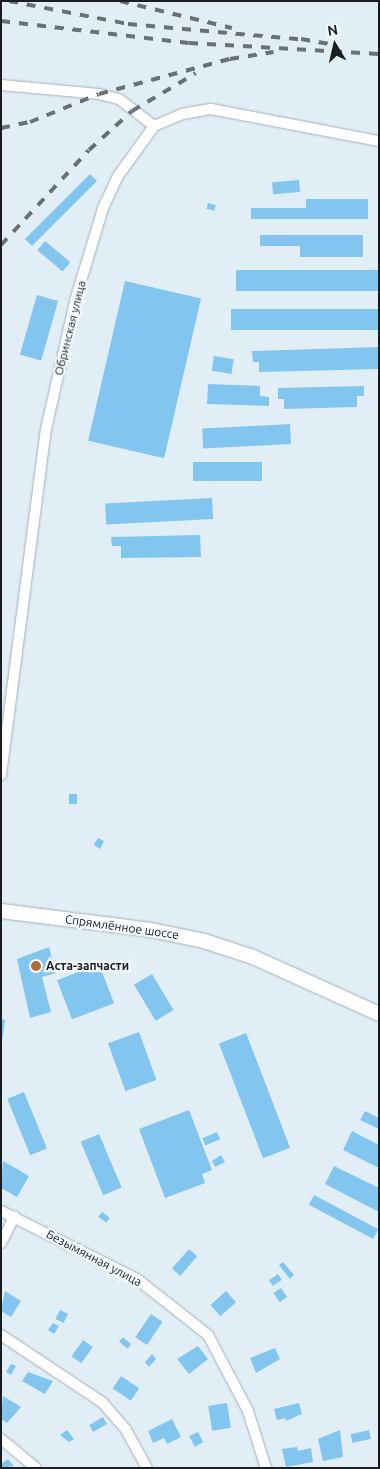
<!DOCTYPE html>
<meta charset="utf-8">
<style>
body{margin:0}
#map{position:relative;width:380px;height:1469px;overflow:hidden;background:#e1eef6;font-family:Ubuntu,sans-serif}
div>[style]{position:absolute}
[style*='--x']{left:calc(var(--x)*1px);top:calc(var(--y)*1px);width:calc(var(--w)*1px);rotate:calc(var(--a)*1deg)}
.building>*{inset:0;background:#82c6f0;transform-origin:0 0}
.roads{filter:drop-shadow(0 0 1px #a5b1b9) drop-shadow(0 0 1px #a5b1b9)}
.street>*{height:10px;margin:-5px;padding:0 5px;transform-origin:5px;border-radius:5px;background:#fff}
.secondary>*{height:14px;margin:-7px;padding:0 7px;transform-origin:7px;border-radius:7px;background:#fff}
.rail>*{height:4px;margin-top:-2px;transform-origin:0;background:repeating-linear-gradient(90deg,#697177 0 9px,transparent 0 18px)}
.dots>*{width:14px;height:14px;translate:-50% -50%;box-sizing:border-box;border:2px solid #f4fafd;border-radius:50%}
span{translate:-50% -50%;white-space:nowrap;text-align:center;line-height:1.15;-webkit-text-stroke:4.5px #f4fafd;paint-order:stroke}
.street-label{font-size:12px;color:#1a1e22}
.poi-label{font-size:12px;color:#1a1e22;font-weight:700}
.left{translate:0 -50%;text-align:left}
.frame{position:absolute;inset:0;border:2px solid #1a1e22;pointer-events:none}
.north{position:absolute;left:310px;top:20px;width:50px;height:50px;-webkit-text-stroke:4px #f4fafd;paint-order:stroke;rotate:351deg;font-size:14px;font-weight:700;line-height:20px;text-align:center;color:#1a1e22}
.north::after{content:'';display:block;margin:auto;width:18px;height:22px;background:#1a1e22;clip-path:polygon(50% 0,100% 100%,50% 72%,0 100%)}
</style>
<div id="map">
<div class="building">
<i style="left:90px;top:174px;width:10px;height:92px;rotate:45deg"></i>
<i style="left:299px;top:180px;width:12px;height:27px;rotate:85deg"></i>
<i style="clip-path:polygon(306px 199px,368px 199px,368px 219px,251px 219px,251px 208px,306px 208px)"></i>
<i style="left:208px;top:203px;width:8px;height:6px;rotate:14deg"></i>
<i style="clip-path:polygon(260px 235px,363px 235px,363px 257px,300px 257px,300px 246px,260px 246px)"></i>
<i style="left:45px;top:241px;width:33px;height:12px;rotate:40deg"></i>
<i style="left:379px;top:270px;width:21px;height:143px;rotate:90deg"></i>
<i style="left:125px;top:281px;width:78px;height:164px;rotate:13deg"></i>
<i style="left:37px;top:295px;width:22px;height:62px;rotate:16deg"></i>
<i style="left:379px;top:309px;width:21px;height:148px;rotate:90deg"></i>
<i style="clip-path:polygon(379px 347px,379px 369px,259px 372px,259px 362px,253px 362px,252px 351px)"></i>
<i style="left:214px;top:356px;width:20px;height:15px;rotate:9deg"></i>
<i style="clip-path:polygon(208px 384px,260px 386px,260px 396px,269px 397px,269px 406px,207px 404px)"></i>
<i style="clip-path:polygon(364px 386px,364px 396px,357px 396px,357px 407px,284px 409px,284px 399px,278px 399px,278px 388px)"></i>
<i style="left:290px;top:424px;width:20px;height:88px;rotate:87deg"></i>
<i style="left:262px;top:462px;width:19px;height:69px;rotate:90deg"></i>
<i style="left:212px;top:498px;width:21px;height:107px;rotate:87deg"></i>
<i style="clip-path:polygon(200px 535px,201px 557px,121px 558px,121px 546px,112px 546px,111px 537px)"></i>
<i style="left:69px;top:794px;width:8px;height:10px"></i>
<i style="clip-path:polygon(98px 838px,104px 841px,100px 849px,94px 845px)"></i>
<i style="clip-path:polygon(49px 947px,56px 973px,42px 977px,51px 1012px,30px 1018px,17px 959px)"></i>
<i style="left:99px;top:964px;width:42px;height:45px;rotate:69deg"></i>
<i style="left:152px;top:974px;width:42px;height:21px;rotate:59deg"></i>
<i style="clip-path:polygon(1px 1019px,5px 1020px,2px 1041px,1px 1041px)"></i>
<i style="left:139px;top:1032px;width:51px;height:33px;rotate:70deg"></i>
<i style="left:246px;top:1033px;width:123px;height:29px;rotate:69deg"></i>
<i style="left:24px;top:1092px;width:61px;height:18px;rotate:68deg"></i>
<i style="clip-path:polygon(189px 1110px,212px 1170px,202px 1174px,205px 1183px,165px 1198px,139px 1129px)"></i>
<i style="clip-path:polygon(365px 1111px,379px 1118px,379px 1129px,360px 1120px)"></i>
<i style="clip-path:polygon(352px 1131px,379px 1145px,379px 1168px,343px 1150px)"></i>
<i style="left:217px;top:1132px;width:8px;height:16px;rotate:67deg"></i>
<i style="left:99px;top:1134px;width:58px;height:20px;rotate:67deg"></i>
<i style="clip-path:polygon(221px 1155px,225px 1162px,215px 1167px,212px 1161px)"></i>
<i style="clip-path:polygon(3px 1161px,29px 1176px,17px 1197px,1px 1188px)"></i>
<i style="clip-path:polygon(334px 1166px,379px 1188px,379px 1212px,325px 1184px)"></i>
<i style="left:314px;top:1195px;width:73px;height:11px;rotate:28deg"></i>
<i style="left:102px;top:1212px;width:10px;height:6px;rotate:37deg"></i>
<i style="left:189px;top:1249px;width:11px;height:26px;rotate:41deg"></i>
<i style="clip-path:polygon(283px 1262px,294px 1275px,290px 1279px,279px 1265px)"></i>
<i style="left:278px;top:1274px;width:7px;height:11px;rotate:56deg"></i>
<i style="left:281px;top:1288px;width:11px;height:9px;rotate:56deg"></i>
<i style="clip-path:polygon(5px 1291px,21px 1301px,11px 1317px,1px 1311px)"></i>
<i style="left:226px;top:1291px;width:15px;height:21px;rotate:48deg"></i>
<i style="left:60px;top:1310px;width:9px;height:10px;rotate:27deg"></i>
<i style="left:151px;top:1314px;width:14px;height:28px;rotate:34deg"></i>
<i style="clip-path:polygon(53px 1323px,59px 1326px,54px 1334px,48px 1330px)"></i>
<i style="left:123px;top:1337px;width:11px;height:6px;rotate:41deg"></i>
<i style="left:83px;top:1340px;width:12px;height:20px;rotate:35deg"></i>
<i style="clip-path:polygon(198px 1346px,208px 1359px,189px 1374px,177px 1359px)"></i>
<i style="clip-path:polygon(275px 1348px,280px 1359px,256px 1373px,250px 1358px)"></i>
<i style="clip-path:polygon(152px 1354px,156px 1359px,149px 1367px,145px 1362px)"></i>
<i style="clip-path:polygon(11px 1364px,16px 1366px,11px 1375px,6px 1372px)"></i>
<i style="clip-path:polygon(28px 1372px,53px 1381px,45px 1394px,22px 1381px)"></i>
<i style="left:121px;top:1376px;width:22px;height:15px;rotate:34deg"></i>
<i style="clip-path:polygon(3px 1396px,21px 1407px,7px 1423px,1px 1419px)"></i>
<i style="left:227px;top:1403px;width:25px;height:19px;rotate:81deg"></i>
<i style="clip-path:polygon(299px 1403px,302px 1414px,286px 1421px,285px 1418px,277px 1420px,274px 1409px)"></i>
<i style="left:103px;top:1417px;width:8px;height:16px;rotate:60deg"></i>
<i style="clip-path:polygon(172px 1419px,181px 1437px,167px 1444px,164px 1438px,153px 1443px,148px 1431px)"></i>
<i style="clip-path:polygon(67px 1430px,74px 1439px,69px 1442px,60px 1435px)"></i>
<i style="clip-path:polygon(340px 1430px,343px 1457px,323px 1461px,318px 1439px)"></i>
<i style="left:369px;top:1430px;width:9px;height:19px;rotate:77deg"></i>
<i style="clip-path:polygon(198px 1432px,203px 1442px,195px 1447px,189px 1436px)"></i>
<i style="clip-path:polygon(297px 1447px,298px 1451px,311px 1448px,313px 1462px,286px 1467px,282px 1449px)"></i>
<i style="clip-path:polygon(8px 1459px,14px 1466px,1px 1468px,1px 1464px)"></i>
</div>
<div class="roads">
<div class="street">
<i style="--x:1;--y:85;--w:98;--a:5.2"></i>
<i style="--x:99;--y:94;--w:21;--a:14"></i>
<i style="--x:119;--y:99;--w:44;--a:37.6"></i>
<i style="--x:1;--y:775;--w:349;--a:-82.6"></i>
<i style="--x:46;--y:429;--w:131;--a:-77.2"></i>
<i style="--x:75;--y:301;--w:97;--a:-73.2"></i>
<i style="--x:103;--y:208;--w:35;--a:-65"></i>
<i style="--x:118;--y:176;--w:62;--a:-54.2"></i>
<i style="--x:154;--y:126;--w:30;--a:-23"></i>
<i style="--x:182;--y:114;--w:29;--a:-10"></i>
<i style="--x:211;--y:109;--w:171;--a:10.8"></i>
<i style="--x:1;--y:1211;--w:152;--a:26.6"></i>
<i style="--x:137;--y:1279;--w:90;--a:38.3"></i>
<i style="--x:208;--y:1335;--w:86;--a:62.2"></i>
<i style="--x:248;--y:1411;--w:60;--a:72.5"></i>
<i style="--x:1;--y:1243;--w:30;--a:-63"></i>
<i style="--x:1;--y:1335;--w:121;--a:33.6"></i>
<i style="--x:102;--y:1402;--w:37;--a:49"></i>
<i style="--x:126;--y:1430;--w:43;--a:61.1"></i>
<i style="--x:1;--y:1439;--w:45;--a:39.6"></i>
</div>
<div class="secondary">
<i style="--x:1;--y:911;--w:151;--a:7.2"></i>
<i style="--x:151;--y:930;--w:54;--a:11.7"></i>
<i style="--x:204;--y:941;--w:52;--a:18.1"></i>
<i style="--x:253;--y:957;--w:138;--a:24.3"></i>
</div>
</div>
<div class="rail">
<i style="--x:9;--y:1;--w:121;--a:10.9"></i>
<i style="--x:128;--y:24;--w:181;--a:5.1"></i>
<i style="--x:120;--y:1;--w:115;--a:13.6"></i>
<i style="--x:1;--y:21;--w:189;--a:6.7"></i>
<i style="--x:189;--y:43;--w:190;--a:3.3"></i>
<i style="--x:301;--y:39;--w:36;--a:10"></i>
<i style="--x:1;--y:128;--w:30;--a:-12"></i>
<i style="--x:30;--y:122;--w:74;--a:-22.1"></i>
<i style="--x:99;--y:94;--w:136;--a:-15"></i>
<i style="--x:230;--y:59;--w:44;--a:-9.2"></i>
<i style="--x:1;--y:245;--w:129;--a:-47.2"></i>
<i style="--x:89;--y:150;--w:58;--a:-42.2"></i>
<i style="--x:132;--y:111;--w:74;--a:-30.7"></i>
</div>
<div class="dots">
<i style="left:36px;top:966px;background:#ad6b36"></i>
</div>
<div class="street-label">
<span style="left:70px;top:328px;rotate:-76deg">Обринская улица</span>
<span style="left:122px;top:927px;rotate:8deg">Спрямлённое шоссе</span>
<span style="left:94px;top:1258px;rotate:28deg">Безымянная улица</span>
</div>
<div class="poi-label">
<span class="left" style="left:46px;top:966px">Аста-запчасти</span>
</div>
<div class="frame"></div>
<div class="north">N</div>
</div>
